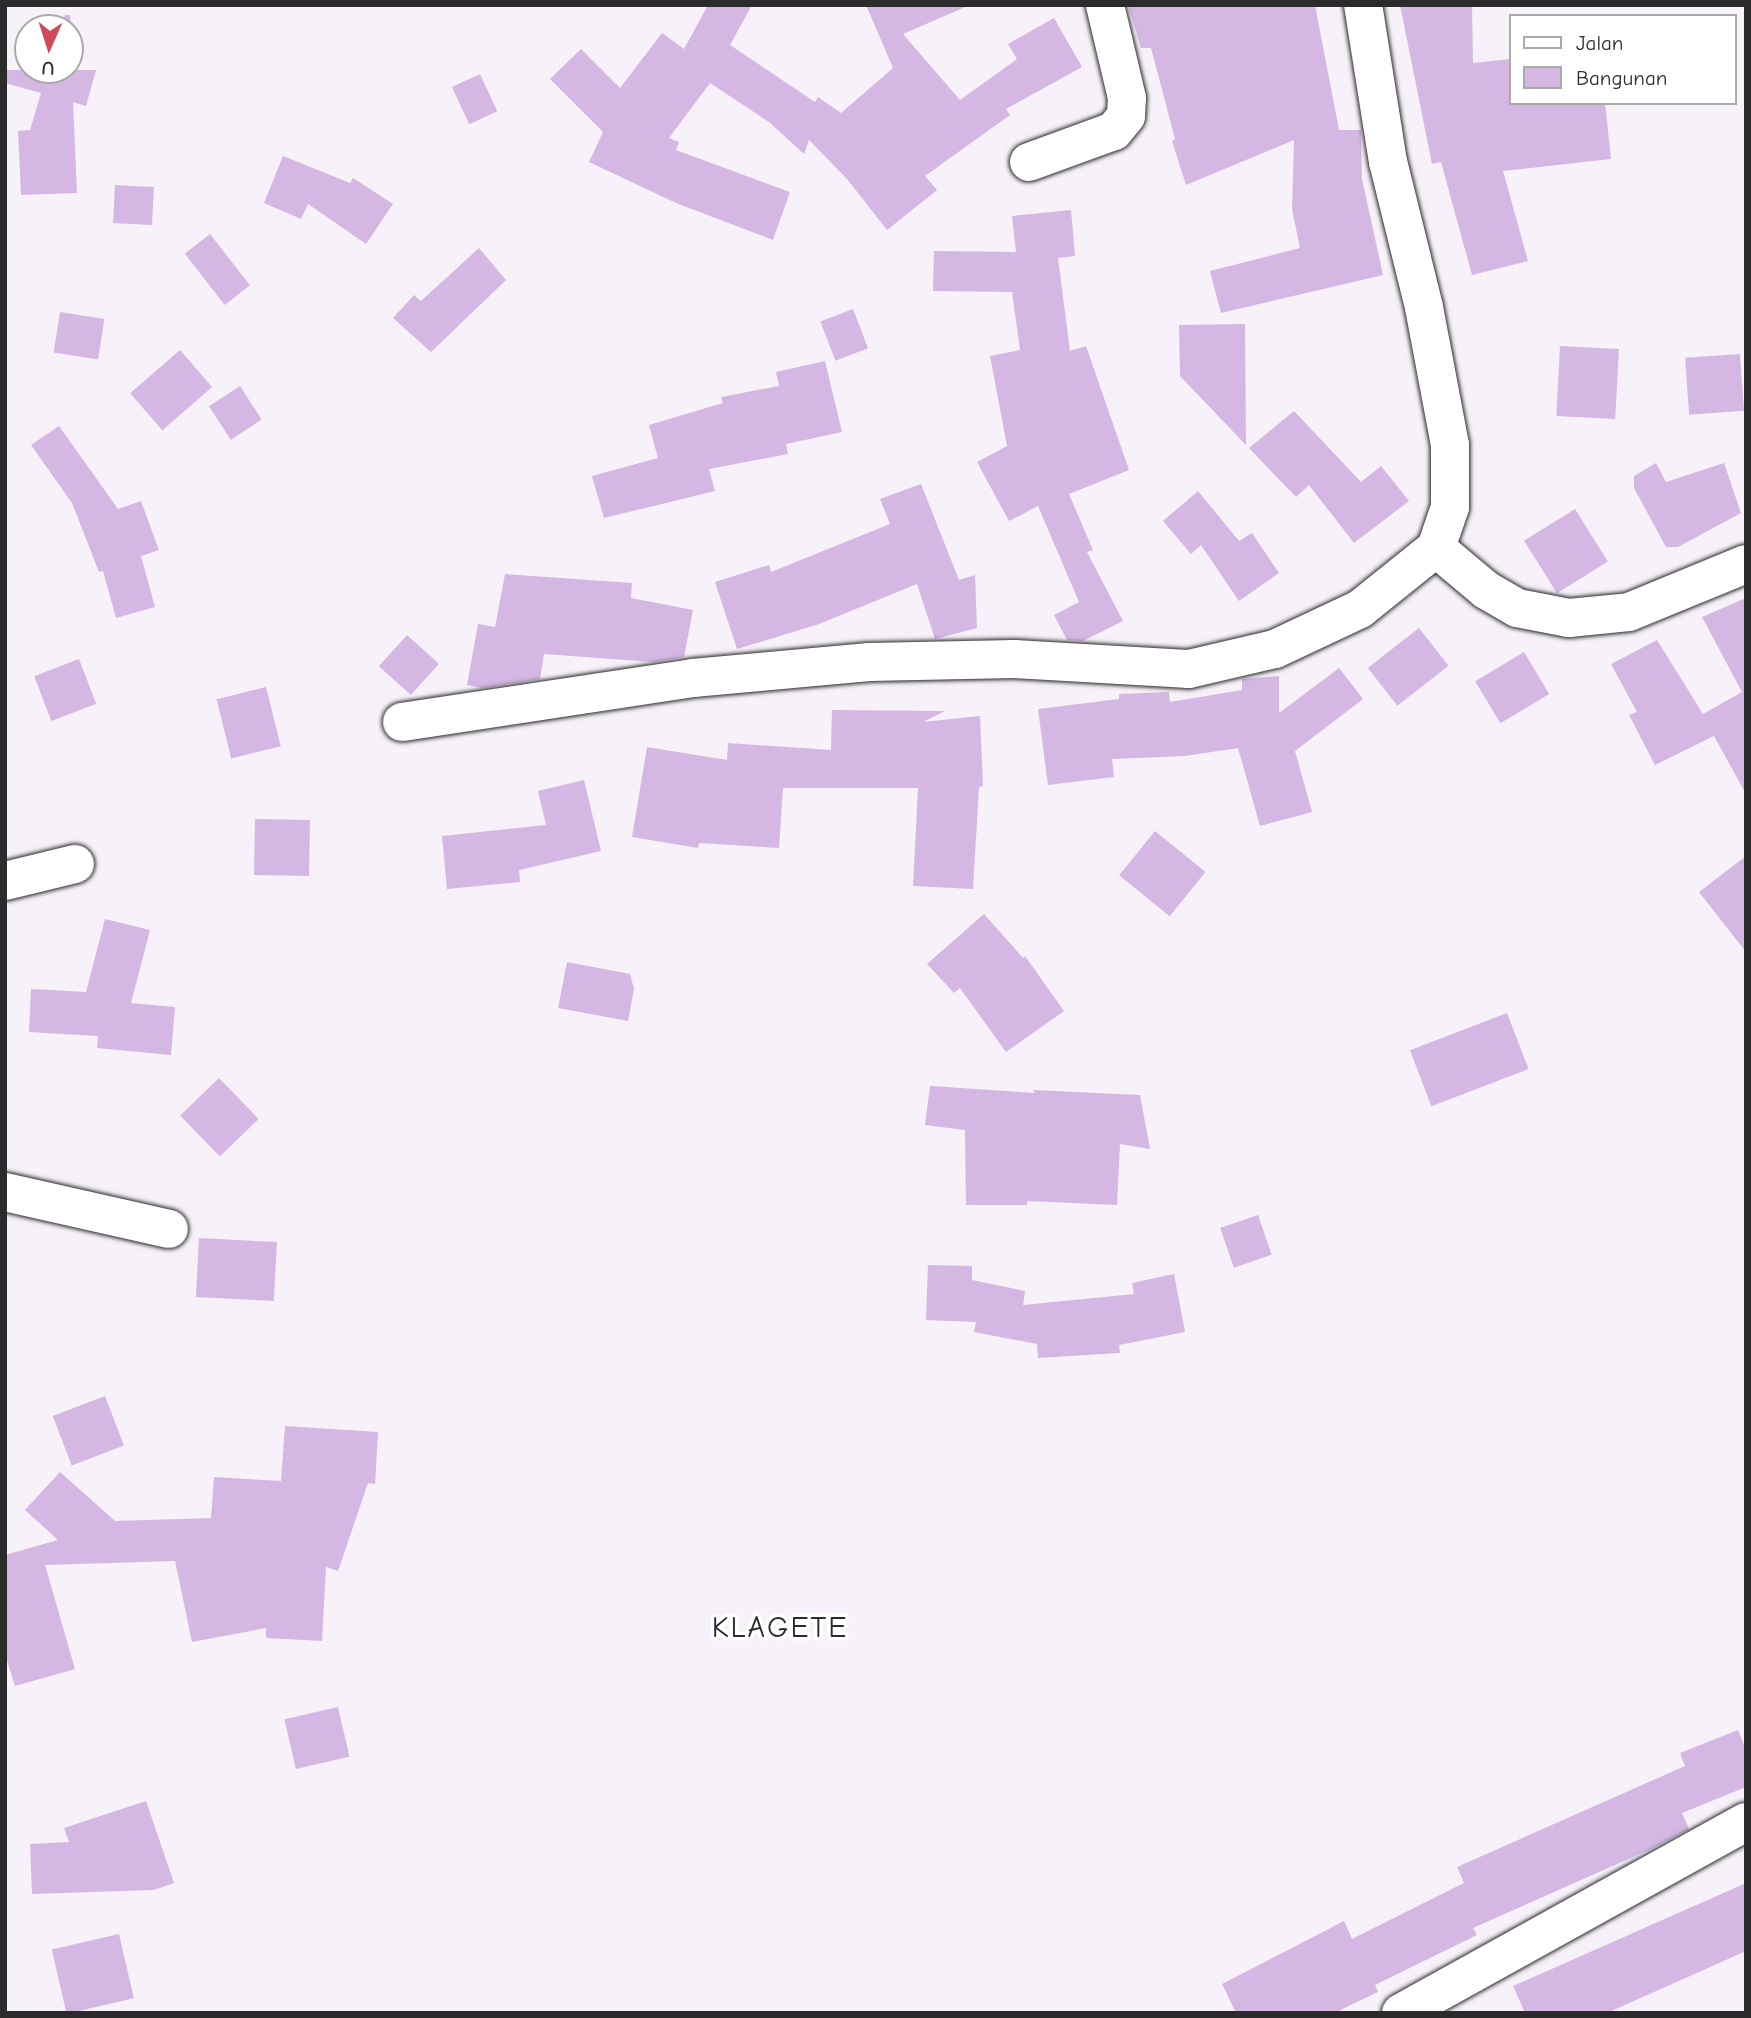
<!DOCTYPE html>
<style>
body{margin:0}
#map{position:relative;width:1751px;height:2018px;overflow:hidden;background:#f7f1f9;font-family:"Comic Neue",sans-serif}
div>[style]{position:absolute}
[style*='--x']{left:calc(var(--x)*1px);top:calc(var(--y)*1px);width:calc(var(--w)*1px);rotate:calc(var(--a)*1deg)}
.building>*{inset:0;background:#d5b7e3;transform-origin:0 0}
.roads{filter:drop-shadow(0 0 2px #2b2b2b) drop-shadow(0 0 2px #2b2b2b)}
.minor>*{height:38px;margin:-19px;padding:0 19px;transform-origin:19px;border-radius:19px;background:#fff}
span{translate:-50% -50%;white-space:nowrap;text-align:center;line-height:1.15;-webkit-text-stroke:7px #fff;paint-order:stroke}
.quarter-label{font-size:30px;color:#2b2b2b;letter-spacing:2px}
.frame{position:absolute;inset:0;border:7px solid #2b2b2b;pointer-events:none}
.legend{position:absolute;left:1509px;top:14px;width:228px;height:91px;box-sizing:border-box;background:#fff;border:2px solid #aaa;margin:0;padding:9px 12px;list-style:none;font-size:21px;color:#2b2b2b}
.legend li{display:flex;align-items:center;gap:14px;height:35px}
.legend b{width:35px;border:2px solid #aaa}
.north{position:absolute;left:14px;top:14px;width:70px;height:70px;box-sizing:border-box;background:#fff;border:2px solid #aaa;border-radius:50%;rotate:183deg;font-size:19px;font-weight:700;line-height:28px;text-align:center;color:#2b2b2b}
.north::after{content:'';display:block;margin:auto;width:24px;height:32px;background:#d1495b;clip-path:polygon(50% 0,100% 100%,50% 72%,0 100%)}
</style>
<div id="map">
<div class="building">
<i style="clip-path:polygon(708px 5px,752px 5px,730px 45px,815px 102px,818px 97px,841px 113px,893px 68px,866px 5px,970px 5px,903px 34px,960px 100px,1017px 59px,1008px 44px,1054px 18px,1082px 67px,1006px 109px,1010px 115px,925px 176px,937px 190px,887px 230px,847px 179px,809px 140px,804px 154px,769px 122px,710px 83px,669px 138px,679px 142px,676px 150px,790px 192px,773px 240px,676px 203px,589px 162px,603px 132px,550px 79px,581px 49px,620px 88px,662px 33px,684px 49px)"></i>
<i style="clip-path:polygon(1128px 5px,1315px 5px,1339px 130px,1361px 130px,1362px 179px,1383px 275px,1221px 313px,1210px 271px,1300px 248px,1292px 209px,1294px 140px,1186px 185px,1172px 141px,1175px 139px,1151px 48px,1141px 48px)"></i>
<i style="clip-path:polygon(1400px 5px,1472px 5px,1473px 63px,1511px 59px,1511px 103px,1605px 103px,1611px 159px,1503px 171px,1528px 261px,1472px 275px,1441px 162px,1432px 164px)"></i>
<i style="clip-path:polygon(65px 15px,70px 15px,72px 70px,96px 70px,86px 106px,73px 102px,77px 193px,21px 195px,18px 131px,30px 130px,41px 93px,5px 83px,5px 70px,70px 70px,70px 28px,61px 28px)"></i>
<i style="left:480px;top:74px;width:41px;height:31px;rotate:65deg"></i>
<i style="clip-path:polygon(283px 156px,350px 183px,353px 178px,393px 204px,366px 244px,308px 204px,301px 219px,264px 203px)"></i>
<i style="left:115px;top:185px;width:39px;height:38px;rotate:3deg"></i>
<i style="clip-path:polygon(1071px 210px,1075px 256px,1058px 258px,1070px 351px,1086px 346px,1129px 470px,1069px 494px,1093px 550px,1087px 552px,1123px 621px,1083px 641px,1067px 640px,1054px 615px,1079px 602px,1038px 506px,1009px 521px,977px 462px,1007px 446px,990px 356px,1020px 350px,1012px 292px,933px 291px,934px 251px,1016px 252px,1012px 216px)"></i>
<i style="left:210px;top:234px;width:65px;height:32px;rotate:52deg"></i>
<i style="clip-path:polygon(479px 248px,506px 280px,431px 352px,393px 318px,414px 295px,421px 301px)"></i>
<i style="left:853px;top:309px;width:42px;height:35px;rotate:69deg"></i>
<i style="left:60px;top:312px;width:45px;height:41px;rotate:9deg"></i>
<i style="clip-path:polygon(1245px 324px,1246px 445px,1180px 376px,1179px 325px)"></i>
<i style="left:1560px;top:346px;width:59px;height:70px;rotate:3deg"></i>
<i style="left:180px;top:350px;width:49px;height:66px;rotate:49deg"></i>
<i style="left:1740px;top:354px;width:57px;height:55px;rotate:86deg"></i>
<i style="clip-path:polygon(825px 361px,842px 432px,786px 444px,788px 454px,709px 469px,715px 491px,604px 518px,592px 476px,658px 458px,649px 425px,723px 403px,721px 397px,779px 386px,776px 372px)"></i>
<i style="left:240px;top:386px;width:40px;height:37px;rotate:57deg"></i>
<i style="clip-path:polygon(1294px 411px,1361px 482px,1381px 466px,1409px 501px,1354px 543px,1309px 485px,1296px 497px,1249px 448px)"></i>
<i style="clip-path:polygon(59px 426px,118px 509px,141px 501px,159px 550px,141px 556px,155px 607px,116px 618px,103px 571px,99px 572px,72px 503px,31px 445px)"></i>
<i style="clip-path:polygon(1656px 463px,1666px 482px,1724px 463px,1741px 513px,1678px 547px,1666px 547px,1634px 488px,1634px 476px)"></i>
<i style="clip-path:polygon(921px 484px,959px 580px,975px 575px,977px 628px,935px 639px,917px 584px,819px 624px,737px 649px,715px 582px,769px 565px,771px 572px,890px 524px,880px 499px)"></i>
<i style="clip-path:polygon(1198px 491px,1239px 541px,1252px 533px,1279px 573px,1239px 601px,1201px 545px,1191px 554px,1163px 521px)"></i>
<i style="left:1575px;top:509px;width:62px;height:60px;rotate:58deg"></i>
<i style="clip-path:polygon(505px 574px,632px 583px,631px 598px,693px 610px,684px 657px,653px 662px,544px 654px,540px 679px,482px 688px,467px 685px,478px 624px,495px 627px)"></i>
<i style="clip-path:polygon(1746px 598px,1746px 794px,1714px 736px,1655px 765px,1629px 715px,1637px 712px,1611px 664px,1657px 640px,1703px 714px,1742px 692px,1702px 617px)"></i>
<i style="left:1419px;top:628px;width:48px;height:65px;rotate:52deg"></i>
<i style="left:407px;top:635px;width:43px;height:42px;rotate:42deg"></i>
<i style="left:1524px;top:652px;width:49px;height:57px;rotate:59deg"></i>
<i style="left:79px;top:659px;width:48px;height:48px;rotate:69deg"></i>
<i style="clip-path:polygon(1339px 668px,1363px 699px,1295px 751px,1312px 812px,1260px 826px,1238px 748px,1185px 756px,1112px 759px,1114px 777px,1048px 785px,1038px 709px,1119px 699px,1119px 694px,1169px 692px,1170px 702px,1242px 690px,1242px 679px,1279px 676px,1279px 713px)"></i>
<i style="left:266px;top:687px;width:61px;height:51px;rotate:76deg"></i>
<i style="clip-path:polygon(832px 710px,945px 711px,923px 722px,980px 716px,983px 786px,979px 787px,973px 889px,913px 886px,918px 788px,783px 788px,779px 848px,699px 843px,698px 848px,632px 837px,647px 747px,727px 760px,728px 743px,831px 750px)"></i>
<i style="clip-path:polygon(584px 780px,601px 851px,519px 870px,520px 882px,447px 889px,442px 836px,546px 825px,538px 791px)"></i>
<i style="left:255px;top:819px;width:55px;height:56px;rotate:1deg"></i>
<i style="left:1155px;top:831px;width:65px;height:57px;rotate:39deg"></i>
<i style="clip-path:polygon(1746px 856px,1746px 952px,1699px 892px)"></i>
<i style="clip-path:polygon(984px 914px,1023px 958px,1025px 956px,1064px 1011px,1006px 1052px,960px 988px,954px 993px,927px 964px)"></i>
<i style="clip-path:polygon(105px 919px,150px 930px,131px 1003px,175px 1007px,171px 1055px,97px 1048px,98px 1036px,29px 1032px,31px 989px,86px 992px)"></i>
<i style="clip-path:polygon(567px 962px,630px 974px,634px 989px,628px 1021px,558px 1008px)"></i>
<i style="left:1507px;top:1013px;width:60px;height:104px;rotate:69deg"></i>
<i style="left:219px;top:1078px;width:57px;height:54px;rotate:46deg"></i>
<i style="clip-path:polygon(930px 1086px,1035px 1093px,1033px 1090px,1140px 1095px,1150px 1149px,1120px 1144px,1117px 1205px,1027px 1201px,1027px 1205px,966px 1205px,965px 1130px,925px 1125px)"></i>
<i style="left:1258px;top:1215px;width:42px;height:40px;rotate:71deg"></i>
<i style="left:199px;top:1238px;width:78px;height:59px;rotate:3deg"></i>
<i style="clip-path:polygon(928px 1265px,972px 1266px,972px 1280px,1025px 1291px,1023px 1305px,1134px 1294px,1132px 1283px,1174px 1274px,1185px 1332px,1119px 1345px,1120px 1353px,1038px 1358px,1037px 1344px,974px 1332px,976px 1322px,926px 1320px)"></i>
<i style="left:105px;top:1396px;width:53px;height:56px;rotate:69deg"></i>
<i style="clip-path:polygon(285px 1426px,378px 1432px,375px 1484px,368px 1483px,338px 1571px,326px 1567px,322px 1641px,266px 1638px,266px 1628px,192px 1642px,175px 1561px,45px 1565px,75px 1669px,15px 1686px,5px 1654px,5px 1555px,58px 1540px,25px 1510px,60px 1472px,115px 1521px,211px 1518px,214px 1477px,281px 1481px)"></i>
<i style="left:338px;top:1707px;width:51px;height:55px;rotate:77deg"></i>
<i style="clip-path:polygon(1738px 1730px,1746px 1750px,1746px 1787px,1682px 1813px,1689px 1829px,1651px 1849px,1473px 1928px,1477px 1935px,1375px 1985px,1378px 1992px,1334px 2013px,1236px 2013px,1222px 1984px,1344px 1921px,1352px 1939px,1464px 1883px,1457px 1867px,1685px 1766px,1680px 1753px)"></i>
<i style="clip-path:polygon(146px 1801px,174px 1883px,154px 1890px,32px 1894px,30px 1844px,69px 1842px,64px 1828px)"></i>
<i style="clip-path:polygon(1746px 1883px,1746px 1951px,1607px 2013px,1525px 2013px,1513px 1986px)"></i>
<i style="left:119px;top:1934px;width:66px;height:69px;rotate:77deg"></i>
</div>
<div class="roads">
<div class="minor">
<i style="--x:1029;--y:162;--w:90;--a:-20"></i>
<i style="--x:1114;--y:131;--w:19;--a:-51"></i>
<i style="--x:1126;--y:116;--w:18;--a:-87"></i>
<i style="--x:1127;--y:98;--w:96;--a:-103.3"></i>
<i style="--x:1436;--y:548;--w:65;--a:40"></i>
<i style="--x:1486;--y:590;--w:36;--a:30"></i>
<i style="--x:1517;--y:608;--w:53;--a:10.9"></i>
<i style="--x:1569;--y:618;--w:60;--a:-5.7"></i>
<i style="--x:1629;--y:612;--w:126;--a:-22.3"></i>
<i style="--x:402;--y:722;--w:294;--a:-8.6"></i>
<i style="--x:693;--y:678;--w:177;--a:-5.2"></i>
<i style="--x:869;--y:662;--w:145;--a:-1.2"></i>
<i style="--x:1014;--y:659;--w:175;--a:3.3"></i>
<i style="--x:1189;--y:669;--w:88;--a:-13.1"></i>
<i style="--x:1275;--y:649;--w:94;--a:-25.2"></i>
<i style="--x:1360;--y:609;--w:97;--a:-38.8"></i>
<i style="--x:1436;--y:548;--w:43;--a:-71.1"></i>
<i style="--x:1450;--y:507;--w:62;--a:-90"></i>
<i style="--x:1450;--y:445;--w:140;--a:-100.7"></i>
<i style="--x:1424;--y:307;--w:149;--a:-103.9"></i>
<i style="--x:1388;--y:162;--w:159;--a:-99"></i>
<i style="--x:5;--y:881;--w:72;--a:-13.7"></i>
<i style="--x:5;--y:1192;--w:168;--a:12.7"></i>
<i style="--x:1401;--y:2013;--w:394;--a:-29"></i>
</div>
</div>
<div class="quarter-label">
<span style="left:780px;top:1628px">KLAGETE</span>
</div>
<div class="frame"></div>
<ul class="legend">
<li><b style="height:9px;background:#fff"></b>Jalan</li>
<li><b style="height:19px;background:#d5b7e3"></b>Bangunan</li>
</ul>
<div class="north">U</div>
</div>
